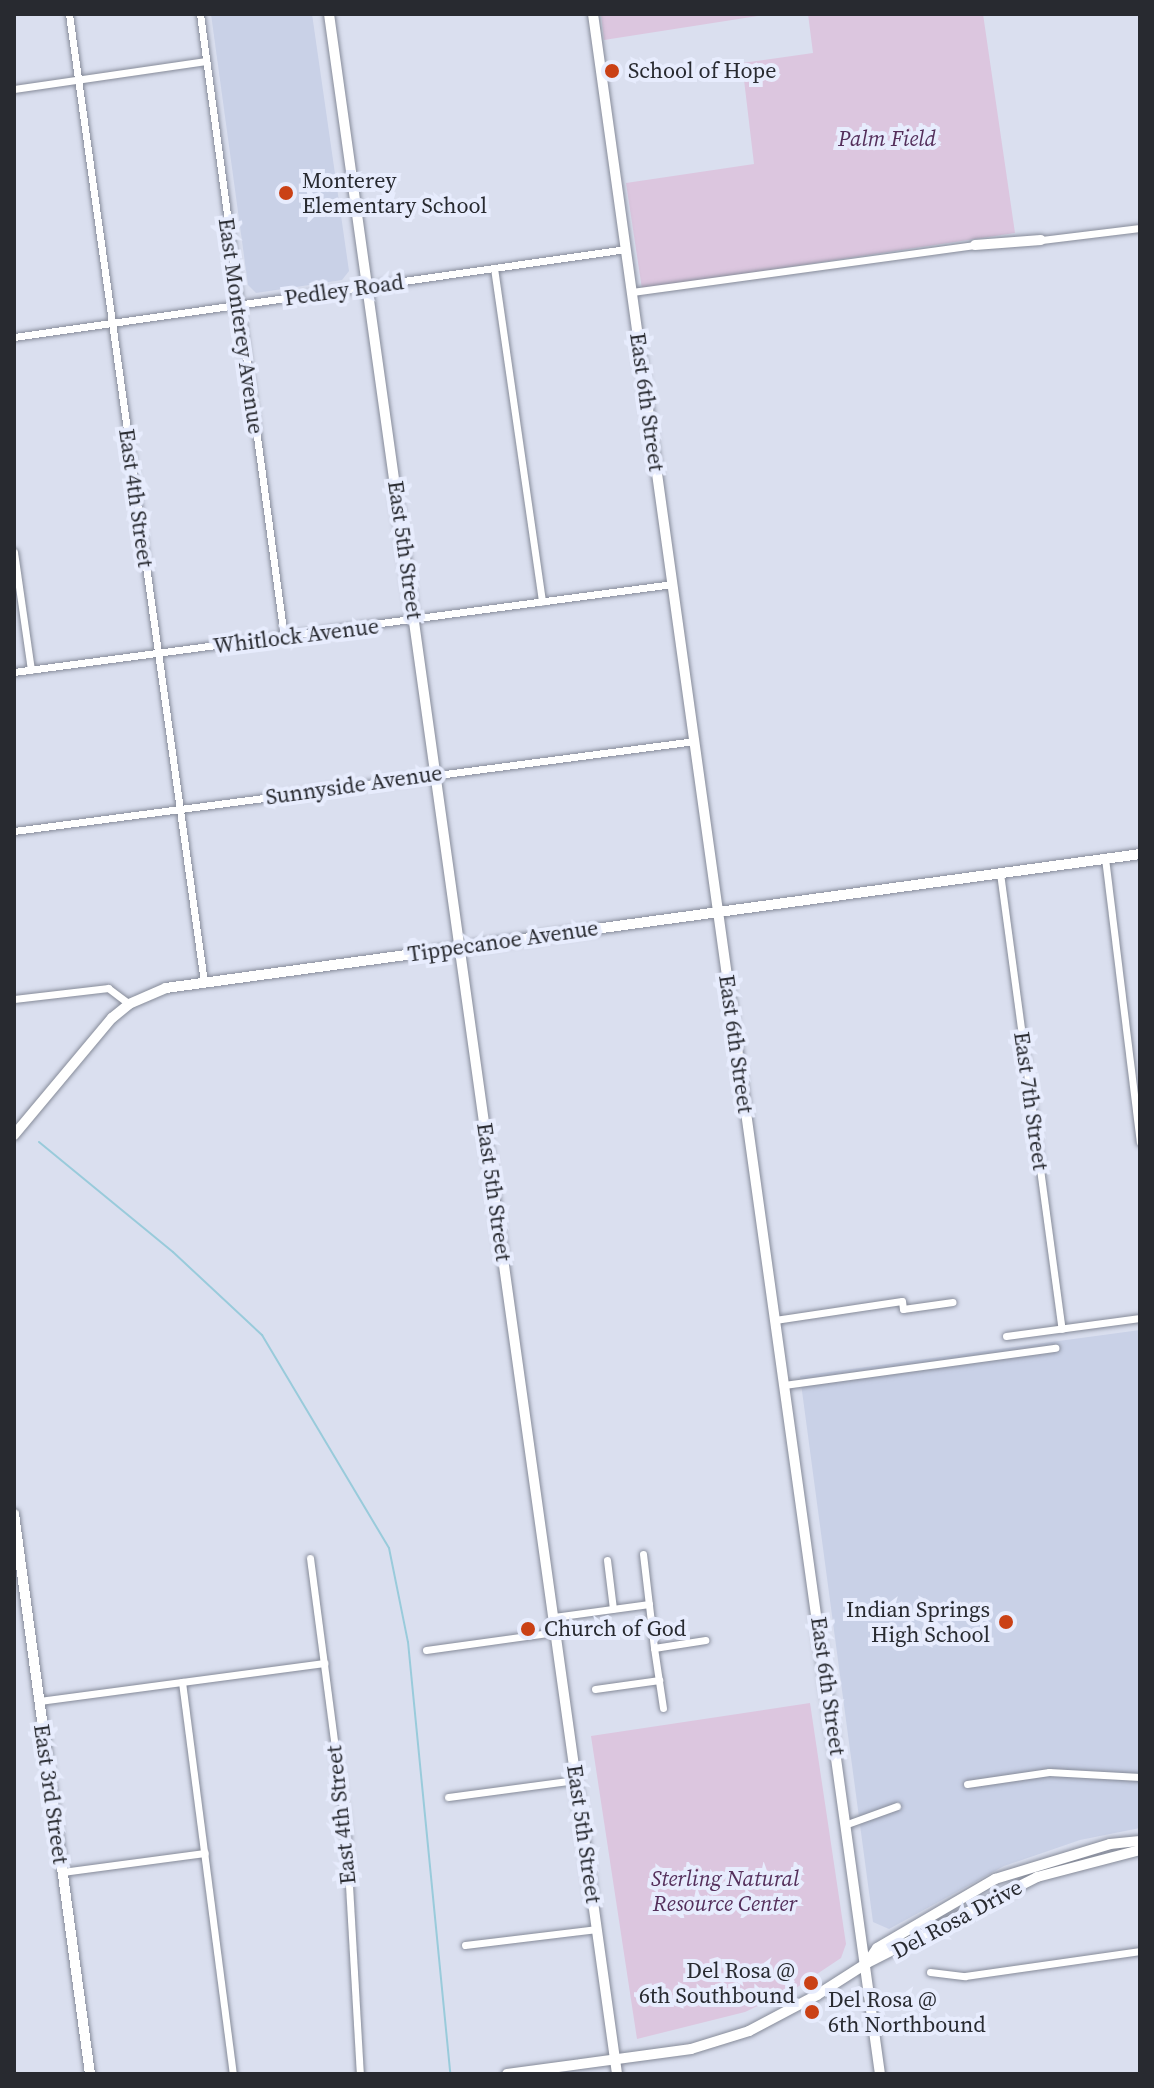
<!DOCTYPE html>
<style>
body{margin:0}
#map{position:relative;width:1154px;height:2088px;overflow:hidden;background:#dadfef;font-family:"Source Serif 4",serif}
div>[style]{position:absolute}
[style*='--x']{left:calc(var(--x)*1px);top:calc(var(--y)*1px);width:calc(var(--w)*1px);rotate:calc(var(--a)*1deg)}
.built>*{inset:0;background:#c9d1e7}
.green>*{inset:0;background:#dcc6df}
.stream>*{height:2px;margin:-1px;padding:0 1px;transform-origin:1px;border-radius:1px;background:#99cbdb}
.roads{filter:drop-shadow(0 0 2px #868b99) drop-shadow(0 0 2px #868b99)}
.street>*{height:7px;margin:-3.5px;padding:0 3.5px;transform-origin:3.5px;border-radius:3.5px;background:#fff}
.secondary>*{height:10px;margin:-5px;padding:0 5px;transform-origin:5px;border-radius:5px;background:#fff}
.dots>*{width:22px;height:22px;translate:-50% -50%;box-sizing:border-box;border:4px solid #e7ecfd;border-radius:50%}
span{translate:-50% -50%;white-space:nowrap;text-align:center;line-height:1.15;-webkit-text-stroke:8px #e7ecfd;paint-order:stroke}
.poi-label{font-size:22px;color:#282a30}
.left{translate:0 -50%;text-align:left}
.right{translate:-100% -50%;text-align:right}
.park-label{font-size:22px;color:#542f5b;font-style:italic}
.street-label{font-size:22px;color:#282a30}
.frame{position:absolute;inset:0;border:16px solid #282a30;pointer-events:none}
</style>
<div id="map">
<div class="built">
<i style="clip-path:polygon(211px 14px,312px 14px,349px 271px,342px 280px,256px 293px,248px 285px)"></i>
<i style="clip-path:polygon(1140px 1330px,1140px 1828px,1080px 1840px,1004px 1866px,889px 1929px,873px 1922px,800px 1376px)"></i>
</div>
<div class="green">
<i style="clip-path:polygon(601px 14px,770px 14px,604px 40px)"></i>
<i style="clip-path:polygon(808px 14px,983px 14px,1015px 233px,642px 289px,626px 183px,754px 164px,742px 63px,813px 53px)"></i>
<i style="clip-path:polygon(810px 1703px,846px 1944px,841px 1958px,796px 1988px,745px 2012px,637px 2039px,591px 1736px)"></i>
</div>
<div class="stream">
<i style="--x:39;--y:1142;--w:173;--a:39.4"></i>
<i style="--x:173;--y:1252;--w:122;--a:43"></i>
<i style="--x:262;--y:1335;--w:248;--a:59.2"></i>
<i style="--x:389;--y:1548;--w:96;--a:78.6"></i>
<i style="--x:408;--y:1642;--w:434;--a:84.4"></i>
</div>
<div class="roads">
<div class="street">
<i style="--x:69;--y:14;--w:977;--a:82.06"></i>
<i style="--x:200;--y:14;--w:629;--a:82.32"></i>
<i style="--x:14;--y:89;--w:194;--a:-8.3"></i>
<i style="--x:1041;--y:240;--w:100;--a:-6.9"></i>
<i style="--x:494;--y:268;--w:337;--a:81.8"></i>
<i style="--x:632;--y:292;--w:346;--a:-7.8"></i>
<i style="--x:14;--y:337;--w:618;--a:-8.18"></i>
<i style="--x:14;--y:552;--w:119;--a:81.8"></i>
<i style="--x:14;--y:672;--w:665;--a:-7.61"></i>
<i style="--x:14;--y:831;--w:687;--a:-7.53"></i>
<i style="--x:1105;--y:858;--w:286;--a:83"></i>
<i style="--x:1000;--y:873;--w:460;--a:82.3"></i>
<i style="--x:14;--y:999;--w:95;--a:-6.7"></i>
<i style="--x:108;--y:988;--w:26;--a:37"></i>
<i style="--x:775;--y:1320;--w:128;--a:-8.5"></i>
<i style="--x:902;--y:1301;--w:8;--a:83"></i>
<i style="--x:903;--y:1309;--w:50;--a:-8"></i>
<i style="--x:1006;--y:1336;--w:135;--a:-7.7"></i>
<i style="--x:784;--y:1385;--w:274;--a:-7.8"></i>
<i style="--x:643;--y:1554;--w:95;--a:83.3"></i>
<i style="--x:310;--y:1558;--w:277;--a:82.5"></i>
<i style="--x:346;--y:1833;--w:241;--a:86.7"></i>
<i style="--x:607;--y:1560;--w:49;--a:83"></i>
<i style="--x:554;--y:1617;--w:96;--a:-7.8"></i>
<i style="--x:426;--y:1650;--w:130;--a:-7.9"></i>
<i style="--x:182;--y:1682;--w:395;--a:82.6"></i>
<i style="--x:595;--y:1689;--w:65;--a:-8"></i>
<i style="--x:39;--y:1701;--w:288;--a:-7.6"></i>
<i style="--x:663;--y:1708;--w:61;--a:-98.5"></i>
<i style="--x:654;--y:1648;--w:52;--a:-8.9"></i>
<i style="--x:967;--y:1784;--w:83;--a:-8.3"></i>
<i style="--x:1049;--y:1772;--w:91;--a:3.1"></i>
<i style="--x:448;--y:1797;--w:129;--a:-7.6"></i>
<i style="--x:847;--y:1824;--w:53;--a:-19.8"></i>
<i style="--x:62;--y:1872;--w:144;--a:-7.6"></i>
<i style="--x:465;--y:1945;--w:133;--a:-6.9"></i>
<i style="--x:930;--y:1972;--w:35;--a:7"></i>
<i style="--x:965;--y:1976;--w:177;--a:-8.1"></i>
</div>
<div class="secondary">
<i style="--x:329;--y:14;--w:2080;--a:82.04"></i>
<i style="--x:593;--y:14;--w:2080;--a:82.07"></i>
<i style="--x:975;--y:245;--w:66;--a:-4.3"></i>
<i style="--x:14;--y:1135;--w:153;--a:-50.1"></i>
<i style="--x:112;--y:1018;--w:22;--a:-39"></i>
<i style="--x:129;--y:1004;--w:40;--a:-23.4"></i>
<i style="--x:166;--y:988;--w:983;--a:-7.83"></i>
<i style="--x:14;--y:1514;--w:565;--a:82.27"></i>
<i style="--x:867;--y:1963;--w:191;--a:-26.8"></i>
<i style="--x:1037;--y:1877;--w:106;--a:-14.7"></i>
<i style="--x:507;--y:2074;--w:186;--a:-7.7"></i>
<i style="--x:691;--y:2049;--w:61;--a:-17.2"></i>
<i style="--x:749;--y:2031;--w:77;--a:-27.9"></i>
<i style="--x:817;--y:1995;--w:59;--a:-32.6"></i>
<i style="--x:867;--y:1963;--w:18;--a:-56"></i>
<i style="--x:877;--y:1948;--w:137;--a:-30.3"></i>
<i style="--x:995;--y:1879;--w:120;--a:-16.9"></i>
<i style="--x:1110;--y:1844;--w:30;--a:-6"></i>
</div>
</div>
<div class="dots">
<i style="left:612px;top:71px;background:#ca4116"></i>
<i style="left:286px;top:193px;background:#ca4116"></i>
<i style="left:1006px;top:1622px;background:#ca4116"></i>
<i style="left:528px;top:1629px;background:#ca4116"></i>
<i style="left:811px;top:1983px;background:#ca4116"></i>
<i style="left:812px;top:2012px;background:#ca4116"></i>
</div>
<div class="poi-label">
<span class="left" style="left:628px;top:71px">School of Hope</span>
<span class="left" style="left:302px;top:193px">Monterey<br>Elementary School</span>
<span class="right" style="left:990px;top:1622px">Indian Springs<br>High School</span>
<span class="left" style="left:544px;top:1629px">Church of God</span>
<span class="right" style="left:795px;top:1983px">Del Rosa @<br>6th Southbound</span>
<span class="left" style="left:828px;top:2012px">Del Rosa @<br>6th Northbound</span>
</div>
<div class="park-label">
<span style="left:887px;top:139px">Palm Field</span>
<span style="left:725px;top:1891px">Sterling Natural<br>Resource Center</span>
</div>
<div class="street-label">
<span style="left:344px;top:290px;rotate:-8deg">Pedley Road</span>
<span style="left:241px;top:326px;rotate:82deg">East Monterey Avenue</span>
<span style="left:647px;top:402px;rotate:82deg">East 6th Street</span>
<span style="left:136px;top:498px;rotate:82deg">East 4th Street</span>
<span style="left:405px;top:550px;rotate:82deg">East 5th Street</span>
<span style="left:296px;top:636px;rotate:-7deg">Whitlock Avenue</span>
<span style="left:354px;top:785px;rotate:-8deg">Sunnyside Avenue</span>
<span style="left:503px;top:941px;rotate:-8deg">Tippecanoe Avenue</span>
<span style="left:736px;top:1044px;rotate:82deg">East 6th Street</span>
<span style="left:1031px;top:1101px;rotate:82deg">East 7th Street</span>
<span style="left:494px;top:1192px;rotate:82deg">East 5th Street</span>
<span style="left:828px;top:1686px;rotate:82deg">East 6th Street</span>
<span style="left:51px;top:1794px;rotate:82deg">East 3rd Street</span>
<span style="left:341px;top:1815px;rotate:-96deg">East 4th Street</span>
<span style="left:584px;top:1834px;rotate:82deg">East 5th Street</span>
<span style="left:957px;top:1919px;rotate:-28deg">Del Rosa Drive</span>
</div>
<div class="frame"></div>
</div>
